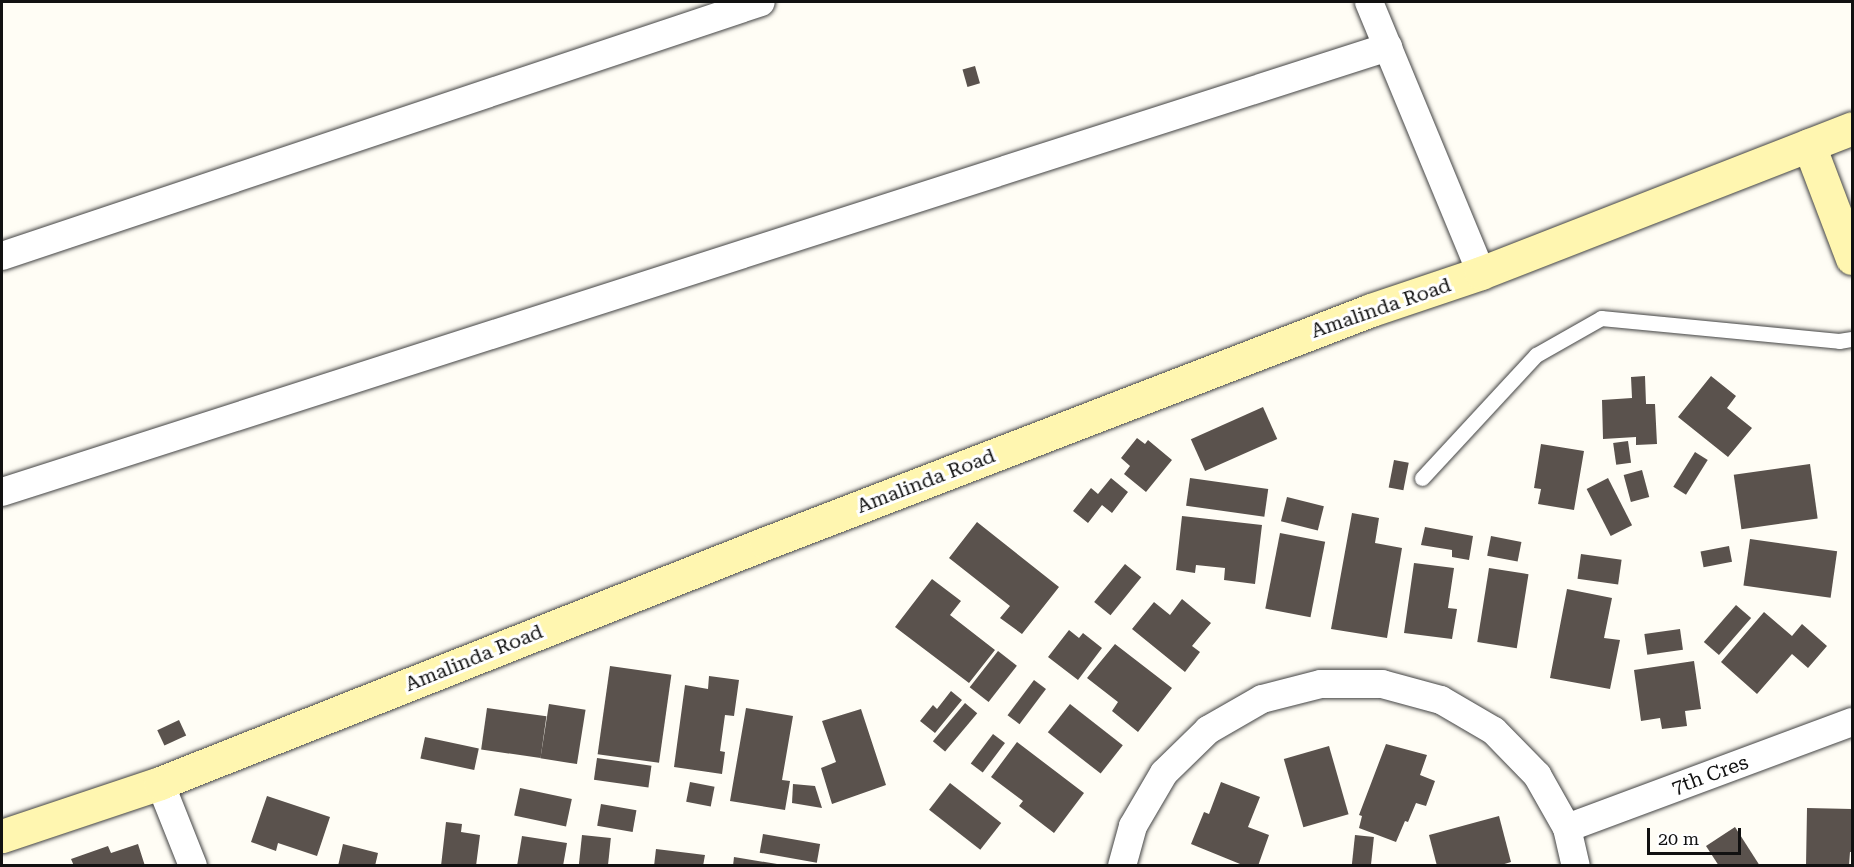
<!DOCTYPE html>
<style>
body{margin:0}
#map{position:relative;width:1854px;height:867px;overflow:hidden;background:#fffdf5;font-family:"Roboto Serif",serif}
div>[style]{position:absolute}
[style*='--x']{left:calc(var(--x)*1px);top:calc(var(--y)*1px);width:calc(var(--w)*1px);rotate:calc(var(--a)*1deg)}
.building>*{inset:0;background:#5a524d;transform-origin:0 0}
.roads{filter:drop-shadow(0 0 2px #444) drop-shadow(0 0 2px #444)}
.lane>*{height:15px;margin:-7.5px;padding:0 7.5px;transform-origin:7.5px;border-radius:7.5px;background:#fff}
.street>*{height:28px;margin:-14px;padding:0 14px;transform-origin:14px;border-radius:14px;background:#fff}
.secondary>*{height:33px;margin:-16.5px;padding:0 16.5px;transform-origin:16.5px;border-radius:16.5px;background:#fff6b0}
span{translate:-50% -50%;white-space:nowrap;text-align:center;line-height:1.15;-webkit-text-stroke:6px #fff;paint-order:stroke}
.street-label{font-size:20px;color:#111}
.frame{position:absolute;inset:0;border:3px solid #111;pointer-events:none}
.scale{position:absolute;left:1647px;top:828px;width:94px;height:27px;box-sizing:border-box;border:3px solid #111;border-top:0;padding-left:8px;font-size:18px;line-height:21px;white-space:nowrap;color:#111;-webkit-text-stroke:4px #fff;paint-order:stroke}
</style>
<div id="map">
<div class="building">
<i style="left:975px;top:66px;width:18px;height:13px;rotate:74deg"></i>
<i style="clip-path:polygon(1645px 376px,1646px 404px,1655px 404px,1657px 444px,1636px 445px,1636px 437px,1603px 439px,1602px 400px,1632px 398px,1631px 377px)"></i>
<i style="clip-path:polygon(1711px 376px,1736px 396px,1727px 408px,1752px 428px,1728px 457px,1678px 417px)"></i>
<i style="left:1263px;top:407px;width:35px;height:79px;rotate:66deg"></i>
<i style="clip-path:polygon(1137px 438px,1145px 444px,1148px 440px,1172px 460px,1146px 492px,1124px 474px,1130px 466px,1121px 458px)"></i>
<i style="left:1628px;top:441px;width:22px;height:15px;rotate:82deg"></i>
<i style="clip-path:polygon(1541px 444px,1584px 451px,1574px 510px,1538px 504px,1541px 489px,1534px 488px)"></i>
<i style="left:1695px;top:452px;width:15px;height:41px;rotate:32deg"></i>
<i style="left:1394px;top:460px;width:15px;height:28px;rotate:11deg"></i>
<i style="left:1810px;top:464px;width:55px;height:77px;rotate:82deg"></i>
<i style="left:1642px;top:470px;width:28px;height:19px;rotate:75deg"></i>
<i style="clip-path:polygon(1111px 478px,1128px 492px,1112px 513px,1102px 505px,1088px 523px,1073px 511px,1091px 488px,1098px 494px)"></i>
<i style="left:1190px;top:478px;width:79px;height:28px;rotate:8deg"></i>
<i style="left:1608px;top:478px;width:53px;height:24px;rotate:63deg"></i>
<i style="left:1287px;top:497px;width:38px;height:25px;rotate:14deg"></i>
<i style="clip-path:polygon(1352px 513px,1379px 518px,1375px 543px,1402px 548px,1387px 638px,1331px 629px)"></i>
<i style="clip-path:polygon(1182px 516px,1262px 525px,1255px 584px,1224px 580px,1225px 568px,1196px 565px,1195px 573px,1176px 570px)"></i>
<i style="clip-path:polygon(977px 522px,1059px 587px,1022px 634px,1000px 618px,1010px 606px,949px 558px)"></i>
<i style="clip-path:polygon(1425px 527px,1473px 536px,1469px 560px,1452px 557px,1452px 550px,1421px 545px)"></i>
<i style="left:1280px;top:533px;width:46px;height:77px;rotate:11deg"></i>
<i style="left:1491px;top:536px;width:31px;height:20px;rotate:11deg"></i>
<i style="left:1750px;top:539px;width:88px;height:47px;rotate:8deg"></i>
<i style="left:1729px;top:546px;width:16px;height:29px;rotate:79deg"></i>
<i style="left:1581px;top:554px;width:41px;height:25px;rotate:8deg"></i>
<i style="clip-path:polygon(1414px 563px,1454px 568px,1448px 608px,1457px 609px,1452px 639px,1404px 633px)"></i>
<i style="left:1125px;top:564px;width:21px;height:49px;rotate:39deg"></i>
<i style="left:1489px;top:568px;width:40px;height:75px;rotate:9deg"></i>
<i style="clip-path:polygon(932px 579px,961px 601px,950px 615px,995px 650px,969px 683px,895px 627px)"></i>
<i style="clip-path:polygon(1567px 589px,1612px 598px,1604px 638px,1620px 640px,1610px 689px,1550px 678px)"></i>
<i style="clip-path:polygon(1182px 599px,1211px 623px,1192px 646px,1200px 652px,1185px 672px,1132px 629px,1154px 602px,1170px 615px)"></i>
<i style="left:1736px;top:605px;width:20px;height:49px;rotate:41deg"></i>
<i style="clip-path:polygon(1764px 612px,1792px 636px,1802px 624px,1827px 646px,1808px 668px,1792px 654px,1757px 694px,1721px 662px)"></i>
<i style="left:1680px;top:629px;width:21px;height:36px;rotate:82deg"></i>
<i style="clip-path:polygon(1069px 630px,1079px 638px,1083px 633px,1102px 648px,1078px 680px,1048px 657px)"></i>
<i style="clip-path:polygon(1115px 644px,1172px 688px,1138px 732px,1112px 711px,1118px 702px,1087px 678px)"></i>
<i style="left:998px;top:651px;width:24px;height:46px;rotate:38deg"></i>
<i style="clip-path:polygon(1694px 661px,1701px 709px,1685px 711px,1687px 726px,1662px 729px,1660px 718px,1641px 721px,1634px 670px)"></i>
<i style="left:610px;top:666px;width:62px;height:89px;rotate:8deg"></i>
<i style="clip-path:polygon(709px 676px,739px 680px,734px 716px,725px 715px,720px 751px,725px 752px,722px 774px,674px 767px,685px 685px,708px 689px)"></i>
<i style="left:1034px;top:680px;width:15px;height:44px;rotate:37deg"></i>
<i style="clip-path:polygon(951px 691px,962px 700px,935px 733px,920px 721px,933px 705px,937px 709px)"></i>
<i style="left:965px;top:703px;width:16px;height:50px;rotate:40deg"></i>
<i style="left:549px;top:704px;width:37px;height:55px;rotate:9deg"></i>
<i style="left:1070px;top:704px;width:67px;height:36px;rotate:38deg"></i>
<i style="left:487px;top:708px;width:60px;height:42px;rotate:8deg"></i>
<i style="clip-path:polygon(746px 708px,793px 716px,782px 780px,790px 781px,785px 810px,730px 801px)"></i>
<i style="clip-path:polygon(861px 709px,886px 785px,832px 804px,821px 768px,836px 762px,822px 721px)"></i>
<i style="left:179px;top:720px;width:17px;height:24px;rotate:65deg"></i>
<i style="left:993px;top:734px;width:15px;height:37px;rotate:37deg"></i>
<i style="left:425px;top:737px;width:55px;height:22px;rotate:12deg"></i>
<i style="clip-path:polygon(1017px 742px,1084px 793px,1054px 833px,1019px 806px,1023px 801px,991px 777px)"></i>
<i style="clip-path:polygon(1386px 744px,1427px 755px,1420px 775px,1435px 781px,1426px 806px,1416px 803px,1408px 822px,1405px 821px,1396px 842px,1359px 828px,1362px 816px,1359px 815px)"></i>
<i style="left:1329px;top:746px;width:71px;height:47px;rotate:74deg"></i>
<i style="left:597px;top:758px;width:55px;height:22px;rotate:8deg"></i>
<i style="left:690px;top:782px;width:25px;height:20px;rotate:11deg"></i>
<i style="clip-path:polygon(1221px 782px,1260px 797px,1248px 827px,1269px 835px,1258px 866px,1245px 866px,1191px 844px,1204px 812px,1209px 814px)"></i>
<i style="left:950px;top:783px;width:65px;height:34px;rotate:38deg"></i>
<i style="clip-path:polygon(793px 784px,815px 786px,822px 808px,792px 803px)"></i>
<i style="left:520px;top:788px;width:53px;height:28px;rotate:12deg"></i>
<i style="clip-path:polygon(267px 796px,330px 817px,317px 856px,278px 843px,276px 851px,251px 842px)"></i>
<i style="left:601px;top:804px;width:36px;height:22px;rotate:10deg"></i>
<i style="clip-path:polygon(1807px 808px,1852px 809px,1852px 852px,1850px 852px,1849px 866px,1806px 866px)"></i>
<i style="clip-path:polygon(1499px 816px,1511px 862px,1498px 866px,1437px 866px,1429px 835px)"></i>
<i style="clip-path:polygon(446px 822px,462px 824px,461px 832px,480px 835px,476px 866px,441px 866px)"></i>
<i style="clip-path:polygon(1735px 827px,1760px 866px,1719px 866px,1706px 846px)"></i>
<i style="left:763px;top:834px;width:58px;height:19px;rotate:10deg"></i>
<i style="left:582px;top:835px;width:29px;height:31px;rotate:6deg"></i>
<i style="left:1355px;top:835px;width:19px;height:31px;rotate:6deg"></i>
<i style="clip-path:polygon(522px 836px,567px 843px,563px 866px,517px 866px)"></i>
<i style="clip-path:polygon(138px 844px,145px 866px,74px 866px,71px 859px,108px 846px,111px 853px)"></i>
<i style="clip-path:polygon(343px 844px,378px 853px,375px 866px,338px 866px)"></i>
<i style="clip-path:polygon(656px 849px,705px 855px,703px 866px,654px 866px)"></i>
<i style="clip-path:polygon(734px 857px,777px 864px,777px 866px,733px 866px)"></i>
</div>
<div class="roads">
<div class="lane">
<i style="--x:1422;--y:478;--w:168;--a:-47.2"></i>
<i style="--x:1536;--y:355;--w:75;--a:-29.6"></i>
<i style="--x:1601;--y:318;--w:239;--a:5.5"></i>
<i style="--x:1839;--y:341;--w:13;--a:-9"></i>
</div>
<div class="street">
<i style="--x:1369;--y:2;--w:293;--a:67.5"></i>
<i style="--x:2;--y:256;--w:800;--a:-18.5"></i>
<i style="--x:2;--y:492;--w:1456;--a:-17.8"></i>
<i style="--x:160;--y:783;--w:89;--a:68.3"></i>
<i style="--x:1567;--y:828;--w:304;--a:-20.4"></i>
<i style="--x:1122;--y:866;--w:41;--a:-74.6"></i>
<i style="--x:1133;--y:826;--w:61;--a:-59.7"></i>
<i style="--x:1164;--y:773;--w:62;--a:-44.3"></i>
<i style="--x:1208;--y:730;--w:62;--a:-29.9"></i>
<i style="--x:1262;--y:699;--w:61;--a:-14.3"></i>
<i style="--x:1321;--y:684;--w:61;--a:0"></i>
<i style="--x:1382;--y:684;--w:61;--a:15.2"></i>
<i style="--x:1441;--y:700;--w:61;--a:30.3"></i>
<i style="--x:1494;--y:731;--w:62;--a:45.7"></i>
<i style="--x:1537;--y:775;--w:61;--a:60.5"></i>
<i style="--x:1567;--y:828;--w:39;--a:77"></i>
</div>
<div class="secondary">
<i style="--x:1809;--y:145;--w:121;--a:69.2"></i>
<i style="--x:2;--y:836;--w:167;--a:-18.5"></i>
<i style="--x:160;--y:783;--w:652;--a:-21.61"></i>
<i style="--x:766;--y:543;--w:648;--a:-21.06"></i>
<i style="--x:1371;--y:310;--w:116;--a:-18.6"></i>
<i style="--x:1481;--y:273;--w:398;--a:-21.3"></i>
</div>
</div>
<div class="street-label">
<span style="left:1381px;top:308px;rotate:-19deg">Amalinda Road</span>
<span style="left:926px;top:481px;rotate:-21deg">Amalinda Road</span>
<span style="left:474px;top:658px;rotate:-22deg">Amalinda Road</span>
<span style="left:1710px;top:775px;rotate:-20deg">7th Cres</span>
</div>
<div class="frame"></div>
<div class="scale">20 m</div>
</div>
